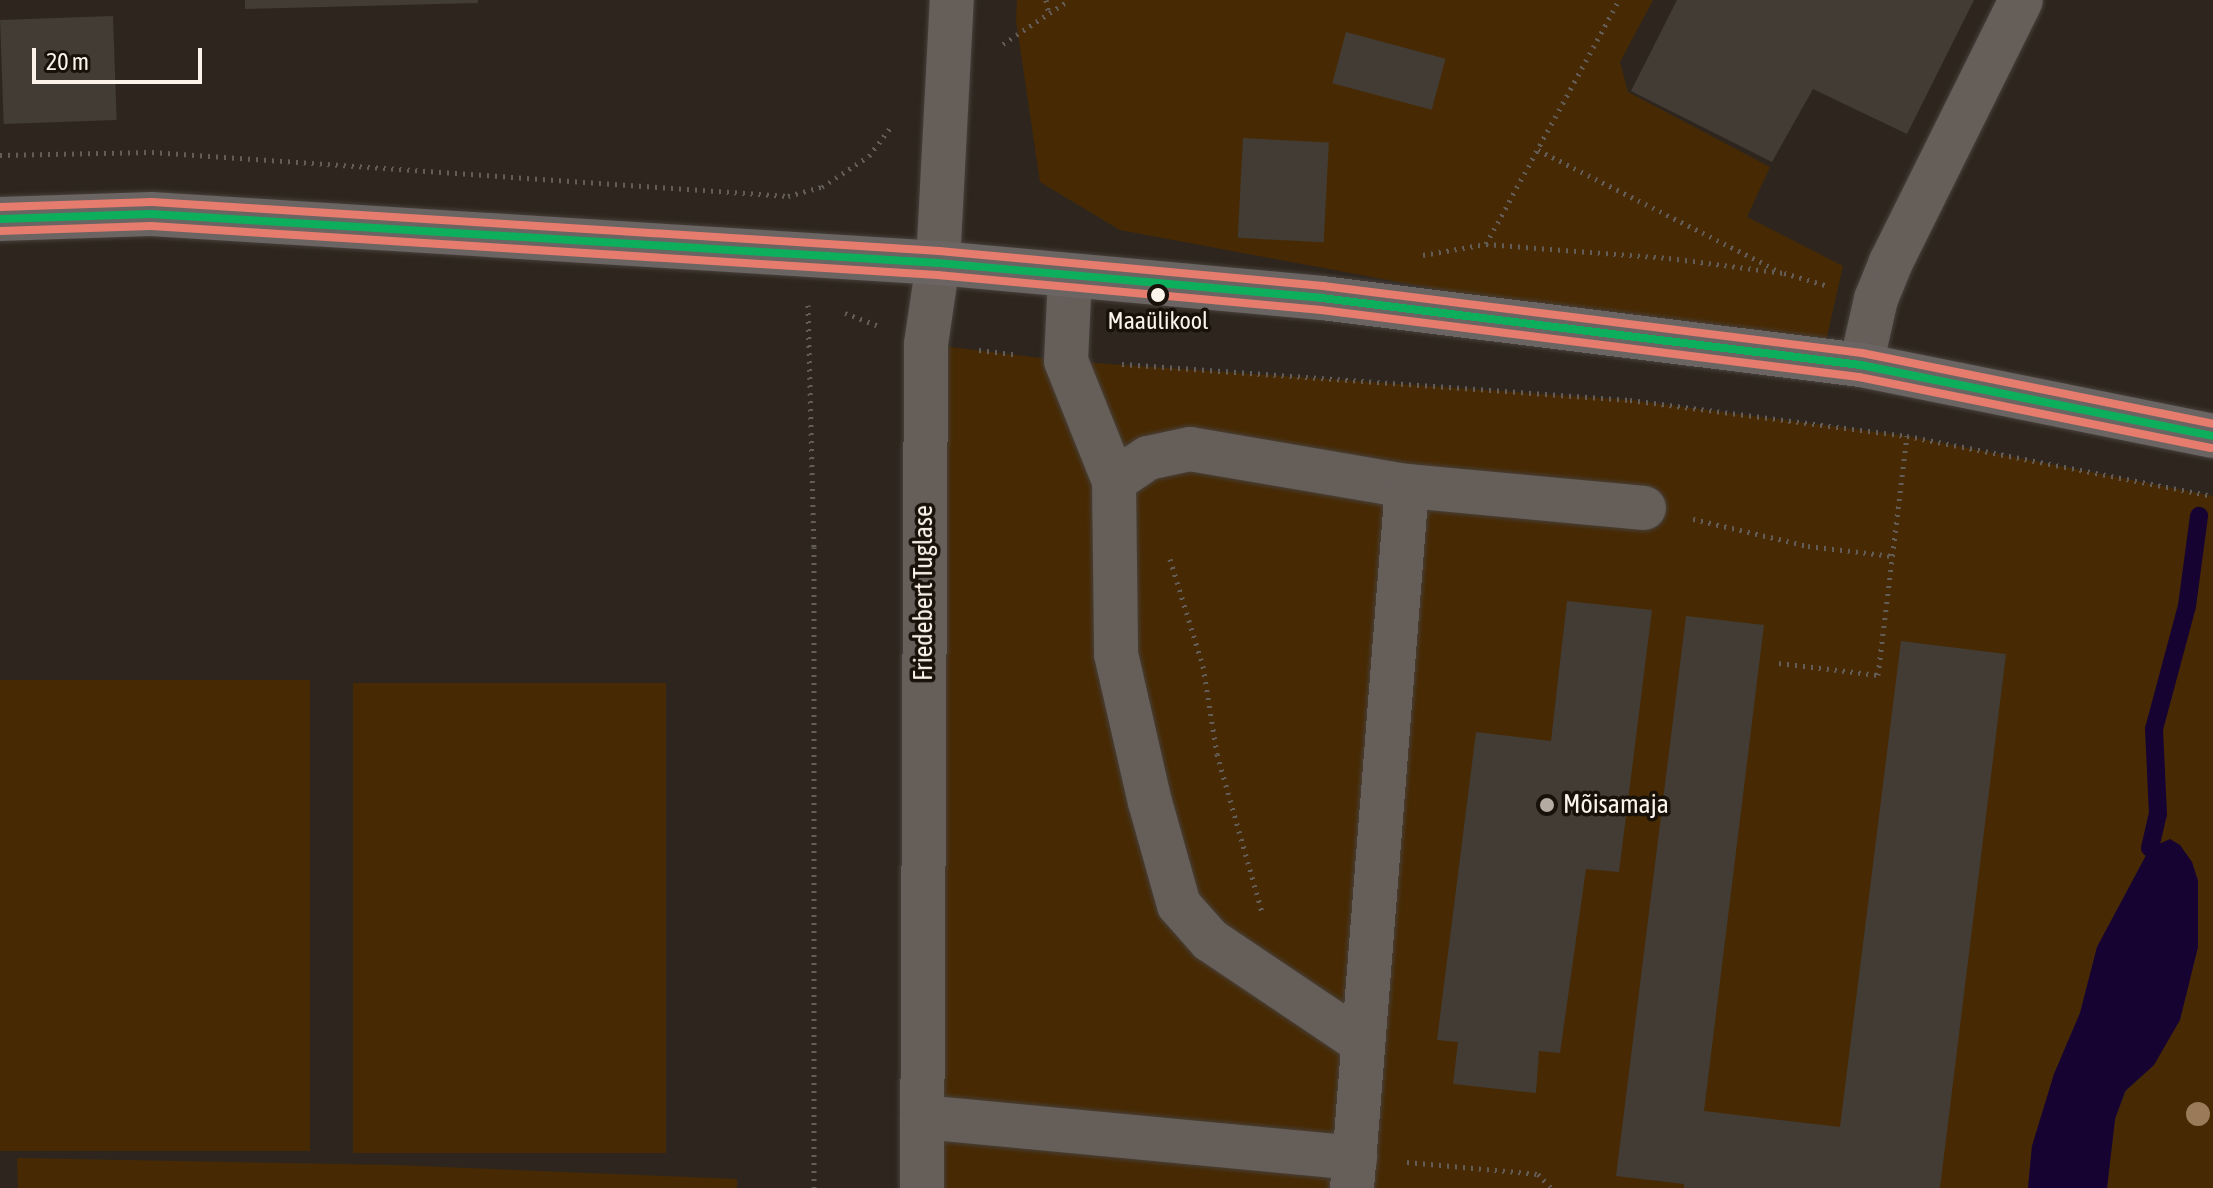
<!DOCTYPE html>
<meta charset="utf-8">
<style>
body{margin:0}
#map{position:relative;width:2213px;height:1188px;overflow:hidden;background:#2e261e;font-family:"Asap Condensed",sans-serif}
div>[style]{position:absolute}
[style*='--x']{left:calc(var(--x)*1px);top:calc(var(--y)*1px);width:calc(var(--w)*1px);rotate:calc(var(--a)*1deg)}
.green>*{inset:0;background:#472a04;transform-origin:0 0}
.water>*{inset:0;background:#170332}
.stream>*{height:18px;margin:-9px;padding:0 9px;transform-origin:9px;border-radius:9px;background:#170332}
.building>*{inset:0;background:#423c35;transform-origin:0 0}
.path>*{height:5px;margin-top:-2.5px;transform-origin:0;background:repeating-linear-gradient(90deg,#645d57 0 2px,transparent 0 8px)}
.roads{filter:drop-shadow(0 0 2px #47403b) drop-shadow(0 0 2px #47403b)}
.minor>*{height:44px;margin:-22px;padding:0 22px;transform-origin:22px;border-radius:22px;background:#655e59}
.major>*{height:44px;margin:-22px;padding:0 22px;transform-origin:22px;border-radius:22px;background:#6a6463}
.bus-1>*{height:8px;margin:-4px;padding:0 4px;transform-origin:4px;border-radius:4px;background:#0daf5c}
.bus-2>*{height:8px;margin:-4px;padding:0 4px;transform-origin:4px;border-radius:4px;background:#e67c6d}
.bus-3>*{height:8px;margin:-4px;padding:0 4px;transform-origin:4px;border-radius:4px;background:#e67c6d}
.trees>*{width:24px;height:24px;margin:-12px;border-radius:50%;background:#9a7a58}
.dots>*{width:22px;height:22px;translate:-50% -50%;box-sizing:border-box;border:4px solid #17110a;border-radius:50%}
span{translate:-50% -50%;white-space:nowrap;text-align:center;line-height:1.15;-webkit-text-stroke:7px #17110a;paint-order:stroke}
.bus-label{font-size:24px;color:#fcf3ea}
.street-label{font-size:26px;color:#fcf3ea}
.poi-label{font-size:26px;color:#fcf3ea}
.left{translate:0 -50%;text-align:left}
.scale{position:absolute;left:32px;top:48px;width:170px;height:36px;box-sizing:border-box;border:4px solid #fcf3ea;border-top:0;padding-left:10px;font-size:24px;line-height:28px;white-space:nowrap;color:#fcf3ea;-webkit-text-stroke:6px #17110a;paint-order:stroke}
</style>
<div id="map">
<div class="green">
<i style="clip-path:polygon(1017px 0,1653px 0,1620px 62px,1628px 92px,1770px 167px,1747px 217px,1843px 266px,1823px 354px,1579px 316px,1120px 230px,1040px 182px,1016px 20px)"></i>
<i style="clip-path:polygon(926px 344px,1066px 361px,1630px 400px,1907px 436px,2213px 496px,2213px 1188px,2107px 1188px,2115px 1119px,2126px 1091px,2154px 1065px,2198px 947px,2198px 881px,2192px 862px,2150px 848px,2097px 947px,2080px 1013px,2054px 1074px,2032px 1146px,2028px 1188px,922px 1188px)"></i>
<i style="left:310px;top:680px;width:471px;height:310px;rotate:90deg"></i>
<i style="left:353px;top:683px;width:313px;height:470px"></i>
<i style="clip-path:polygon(17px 1158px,394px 1165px,737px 1179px,737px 1188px,18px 1188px)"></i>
</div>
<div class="water">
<i style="clip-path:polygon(2170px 839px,2180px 845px,2192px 862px,2198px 881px,2198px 947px,2180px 1020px,2154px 1065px,2125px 1091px,2115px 1119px,2107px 1188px,2028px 1188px,2032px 1146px,2054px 1074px,2080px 1013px,2097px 947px,2150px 848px)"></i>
</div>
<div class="stream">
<i style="--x:2150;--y:848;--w:35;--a:-77"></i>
<i style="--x:2158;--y:814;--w:85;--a:-92.7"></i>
<i style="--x:2154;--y:729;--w:127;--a:-75"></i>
<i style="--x:2187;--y:606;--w:91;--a:-82.4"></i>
</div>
<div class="building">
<i style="clip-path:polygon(245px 0,478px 0,478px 3px,245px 9px)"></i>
<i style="clip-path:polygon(1677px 0,1974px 0,1907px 134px,1813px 89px,1772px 162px,1631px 91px)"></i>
<i style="left:113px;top:16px;width:104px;height:113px;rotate:88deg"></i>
<i style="left:1346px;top:32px;width:103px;height:53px;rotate:15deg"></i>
<i style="left:1243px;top:138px;width:86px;height:100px;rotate:3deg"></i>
<i style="clip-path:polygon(1567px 601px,1652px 610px,1619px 872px,1586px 869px,1560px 1053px,1539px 1051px,1536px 1093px,1453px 1084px,1458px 1042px,1437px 1040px,1476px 732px,1551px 741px)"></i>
<i style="clip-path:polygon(1686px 616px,1764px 625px,1704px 1111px,1840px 1127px,1901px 641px,2006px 654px,1940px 1188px,1684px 1188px,1684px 1184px,1616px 1176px)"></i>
</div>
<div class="path">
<i style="--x:1046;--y:0;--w:14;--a:78"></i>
<i style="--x:1003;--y:44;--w:79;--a:-33.7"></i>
<i style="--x:1538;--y:150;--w:270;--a:26.7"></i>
<i style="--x:0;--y:155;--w:152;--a:-1.1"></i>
<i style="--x:152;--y:152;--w:638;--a:3.96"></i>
<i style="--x:788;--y:196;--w:35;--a:-15"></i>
<i style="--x:822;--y:187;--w:56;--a:-33.4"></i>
<i style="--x:869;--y:156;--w:36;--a:-53"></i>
<i style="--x:1486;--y:244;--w:278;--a:-61.4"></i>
<i style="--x:1423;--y:255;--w:64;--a:-9.9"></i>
<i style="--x:1486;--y:244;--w:184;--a:4.4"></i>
<i style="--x:1669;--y:258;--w:116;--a:7.4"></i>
<i style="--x:1784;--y:273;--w:47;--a:16.1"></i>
<i style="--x:808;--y:305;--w:242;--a:88.6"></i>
<i style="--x:814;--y:547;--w:641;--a:90"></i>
<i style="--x:845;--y:313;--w:34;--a:21"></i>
<i style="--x:979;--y:350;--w:38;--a:7"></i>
<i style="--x:1122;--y:364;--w:509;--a:4.05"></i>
<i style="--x:1630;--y:400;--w:279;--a:7.4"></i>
<i style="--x:1907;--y:436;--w:312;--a:11.1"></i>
<i style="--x:1693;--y:519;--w:118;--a:13.2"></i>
<i style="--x:1808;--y:546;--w:85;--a:6.8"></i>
<i style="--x:1170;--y:559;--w:112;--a:72.9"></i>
<i style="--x:1203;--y:666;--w:89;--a:81"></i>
<i style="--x:1217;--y:754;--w:164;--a:74.1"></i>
<i style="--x:1779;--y:663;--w:100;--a:6.9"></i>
<i style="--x:1878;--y:675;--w:241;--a:-83.1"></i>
<i style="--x:1407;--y:1162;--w:132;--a:5.2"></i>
<i style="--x:1538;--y:1174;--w:19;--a:47"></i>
</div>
<div class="roads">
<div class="minor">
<i style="--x:1070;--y:276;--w:85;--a:92.7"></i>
<i style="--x:1066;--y:361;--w:129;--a:68.2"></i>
<i style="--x:1114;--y:481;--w:173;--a:89.3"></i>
<i style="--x:1116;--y:654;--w:152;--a:77.1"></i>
<i style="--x:1150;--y:802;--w:107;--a:74.3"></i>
<i style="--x:1179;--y:905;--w:47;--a:48.5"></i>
<i style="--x:1210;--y:940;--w:184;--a:33.9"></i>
<i style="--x:1861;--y:365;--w:68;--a:-77.2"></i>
<i style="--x:1876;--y:299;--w:40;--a:-68"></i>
<i style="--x:1891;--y:262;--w:292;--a:-63.6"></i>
<i style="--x:1114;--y:481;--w:41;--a:-34.1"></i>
<i style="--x:1148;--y:458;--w:43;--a:-12.1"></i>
<i style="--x:1190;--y:449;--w:220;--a:9.7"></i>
<i style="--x:1407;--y:486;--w:238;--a:5.3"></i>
<i style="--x:922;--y:1117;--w:435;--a:5.4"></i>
<i style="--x:922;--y:1188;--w:844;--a:-89.73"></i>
<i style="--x:926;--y:344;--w:82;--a:-81.6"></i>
<i style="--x:938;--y:263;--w:263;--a:-87"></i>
<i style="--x:1352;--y:1188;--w:704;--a:-85.52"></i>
</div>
<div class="major">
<i style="--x:0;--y:219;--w:151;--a:-1.9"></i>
<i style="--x:151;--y:214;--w:789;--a:3.56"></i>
<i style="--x:938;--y:263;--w:386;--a:5.2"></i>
<i style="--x:1322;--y:298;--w:543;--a:7.09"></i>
<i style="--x:1861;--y:365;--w:359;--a:11.4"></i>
</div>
</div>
<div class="bus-1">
<i style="--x:0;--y:219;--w:151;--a:-1.9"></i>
<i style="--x:151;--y:214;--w:789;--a:3.56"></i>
<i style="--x:938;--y:263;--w:386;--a:5.2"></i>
<i style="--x:1322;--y:298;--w:543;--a:7.09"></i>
<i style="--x:1861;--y:365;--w:359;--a:11.4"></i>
</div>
<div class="bus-2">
<i style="--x:0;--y:231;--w:151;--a:-1.9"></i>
<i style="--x:151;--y:226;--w:788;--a:3.57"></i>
<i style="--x:937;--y:275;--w:386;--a:5.2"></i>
<i style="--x:1321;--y:310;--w:542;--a:7.1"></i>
<i style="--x:1859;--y:377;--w:359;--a:11.4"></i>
</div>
<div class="bus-3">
<i style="--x:0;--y:207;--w:152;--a:-1.9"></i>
<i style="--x:152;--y:202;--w:789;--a:3.56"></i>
<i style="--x:939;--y:251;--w:386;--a:5.2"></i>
<i style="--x:1323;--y:286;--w:543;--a:7.09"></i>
<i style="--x:1862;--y:353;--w:358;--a:11.4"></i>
</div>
<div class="trees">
<i style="left:2198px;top:1114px"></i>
</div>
<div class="dots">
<i style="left:1158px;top:295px;background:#fcf3ea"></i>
<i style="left:1547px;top:805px;background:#b4aba3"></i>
</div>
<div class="bus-label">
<span style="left:1158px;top:321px">Maaülikool</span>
</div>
<div class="street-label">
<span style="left:924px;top:593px;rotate:-90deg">Friedebert Tuglase</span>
</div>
<div class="poi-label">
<span class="left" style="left:1563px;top:805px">Mõisamaja</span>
</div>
<div class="scale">20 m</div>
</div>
